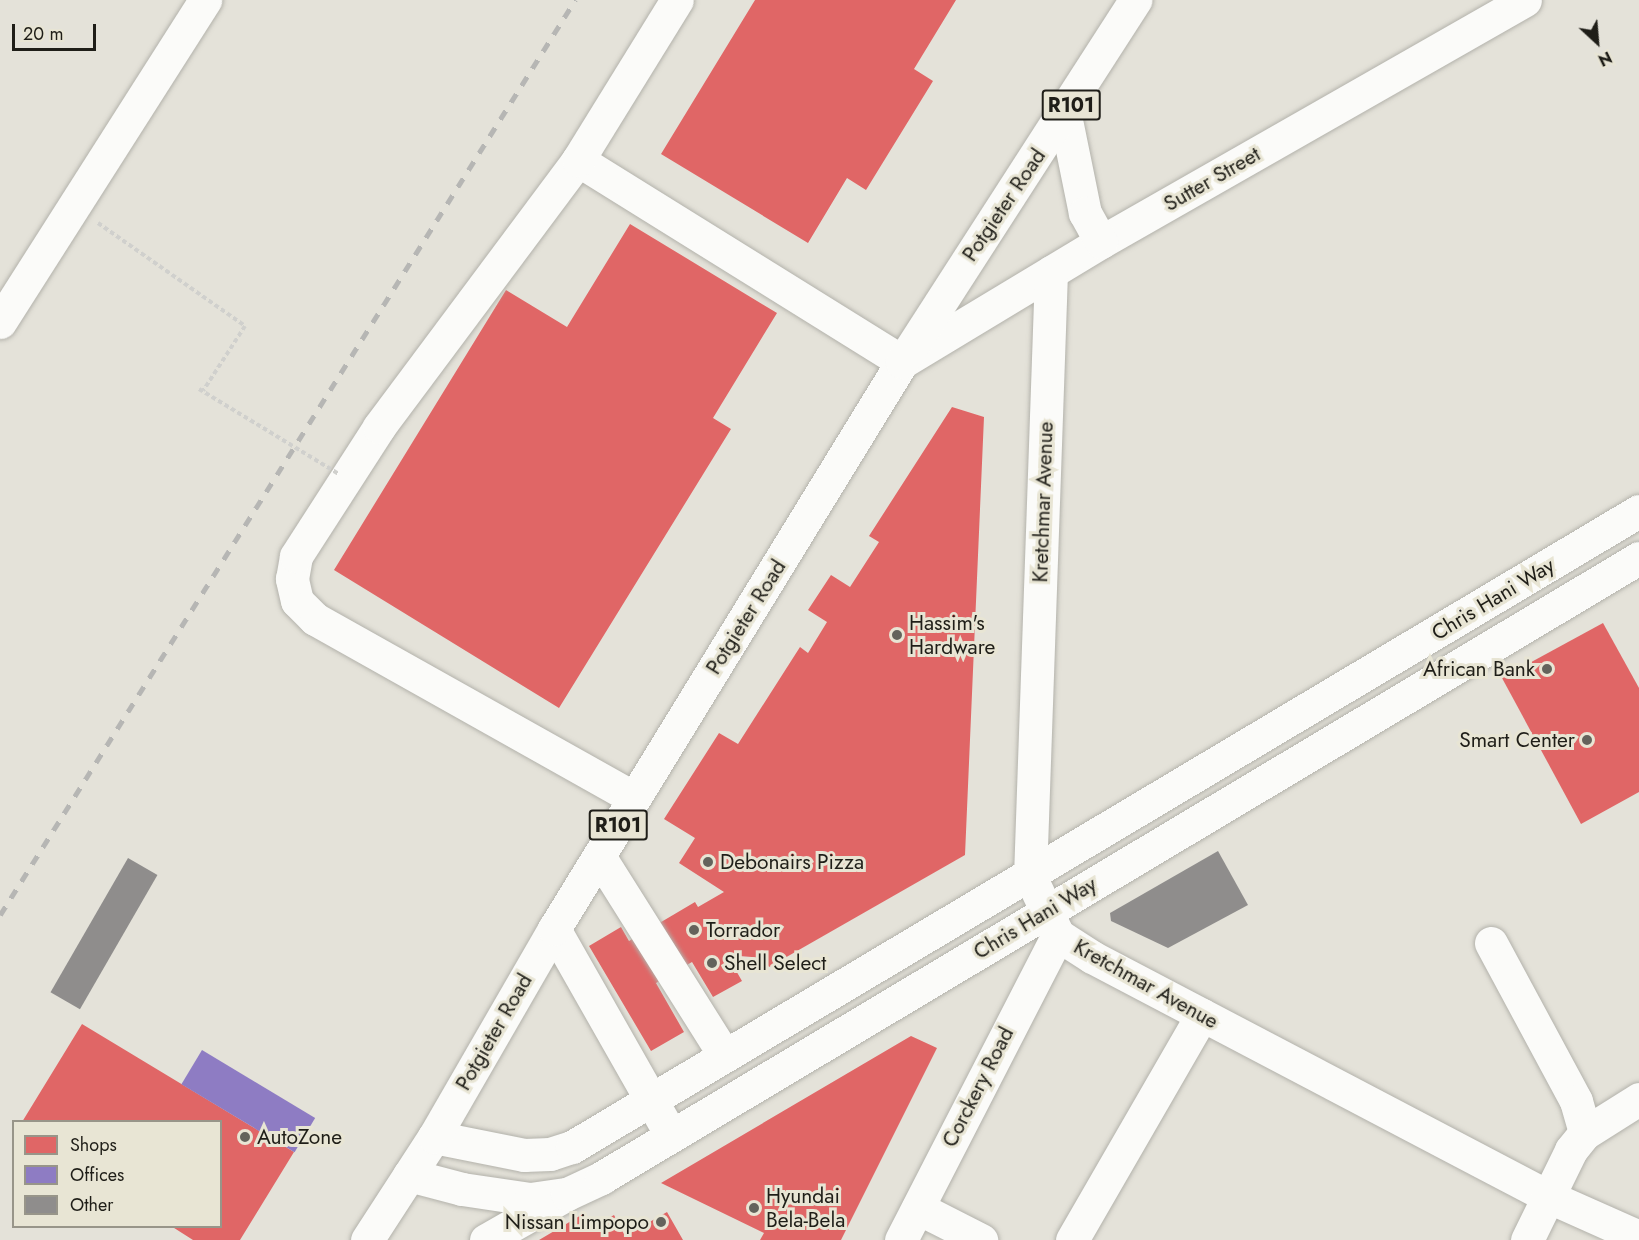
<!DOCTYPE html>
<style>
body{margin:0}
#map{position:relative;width:1639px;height:1240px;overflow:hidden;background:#e4e2d9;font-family:Jost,sans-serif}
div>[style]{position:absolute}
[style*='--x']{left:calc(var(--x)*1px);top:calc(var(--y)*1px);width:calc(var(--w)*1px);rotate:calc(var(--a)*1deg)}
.shops>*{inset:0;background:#e06666}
.offices>*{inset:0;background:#8e7cc3;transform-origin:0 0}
.building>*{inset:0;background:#8f8d8c;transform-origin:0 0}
.path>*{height:4px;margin-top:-2px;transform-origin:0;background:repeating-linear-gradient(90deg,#d0d0cd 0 4.5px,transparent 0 7.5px)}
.roads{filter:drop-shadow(0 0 2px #b3b2ab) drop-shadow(0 0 2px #b3b2ab)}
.minor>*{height:33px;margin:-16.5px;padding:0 16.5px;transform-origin:16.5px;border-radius:16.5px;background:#fbfbf9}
.major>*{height:33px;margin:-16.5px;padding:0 16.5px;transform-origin:16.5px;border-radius:16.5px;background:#fbfbf9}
.rail>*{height:4.5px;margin-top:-2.25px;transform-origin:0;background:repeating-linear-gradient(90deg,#b6b6b4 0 10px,transparent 0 20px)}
.path-bridge>*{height:4px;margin-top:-2px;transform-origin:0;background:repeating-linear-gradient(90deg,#d0d0cd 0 4.5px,transparent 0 7.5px)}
.dots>*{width:16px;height:16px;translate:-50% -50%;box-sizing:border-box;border:3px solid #e8e5d4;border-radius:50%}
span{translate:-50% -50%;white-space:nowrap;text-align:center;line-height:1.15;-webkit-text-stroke:6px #e8e5d4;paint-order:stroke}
.shield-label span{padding:2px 4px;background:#e8e5d4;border:2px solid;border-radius:4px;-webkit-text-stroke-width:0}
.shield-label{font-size:20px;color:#1f1e18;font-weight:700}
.street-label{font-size:21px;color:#1f1e18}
.poi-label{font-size:21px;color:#1f1e18}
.left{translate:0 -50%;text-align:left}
.right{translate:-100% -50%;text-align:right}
.legend{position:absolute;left:12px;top:1120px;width:210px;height:108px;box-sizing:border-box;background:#e8e5d4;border:2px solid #989589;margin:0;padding:8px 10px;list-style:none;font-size:18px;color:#1f1e18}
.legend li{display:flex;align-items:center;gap:12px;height:30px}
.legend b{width:30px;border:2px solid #989589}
.north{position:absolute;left:1567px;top:12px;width:60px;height:60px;-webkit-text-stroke:4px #e8e5d4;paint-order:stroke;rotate:154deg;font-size:16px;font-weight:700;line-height:24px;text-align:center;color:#1f1e18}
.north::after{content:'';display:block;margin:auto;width:21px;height:27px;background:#1f1e18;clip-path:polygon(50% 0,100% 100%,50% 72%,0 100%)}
.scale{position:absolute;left:12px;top:24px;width:84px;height:27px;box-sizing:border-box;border:3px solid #1f1e18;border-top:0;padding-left:8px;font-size:18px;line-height:21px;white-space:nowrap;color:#1f1e18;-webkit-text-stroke:4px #e8e5d4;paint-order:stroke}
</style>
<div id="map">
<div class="shops">
<i style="clip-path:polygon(755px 0,956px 0,914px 69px,933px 81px,866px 190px,847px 178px,808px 243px,661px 154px)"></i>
<i style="clip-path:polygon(630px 224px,777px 313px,713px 418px,731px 429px,559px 708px,334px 570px,506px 290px,567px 327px)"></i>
<i style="clip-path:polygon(952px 407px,984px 417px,965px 855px,769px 967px,764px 958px,727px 955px,742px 981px,713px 997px,692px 962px,656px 983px,684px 1032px,651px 1051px,589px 946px,621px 927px,629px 941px,695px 902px,698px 907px,724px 892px,679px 863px,695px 838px,664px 819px,719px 733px,738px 744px,800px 647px,808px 653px,827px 622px,808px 610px,831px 575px,850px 587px,879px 542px,869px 536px)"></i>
<i style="clip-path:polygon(1603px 623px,1639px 688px,1639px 792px,1581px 824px,1502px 678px)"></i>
<i style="clip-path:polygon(82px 1024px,294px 1152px,240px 1240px,193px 1240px,171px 1226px,220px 1226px,220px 1122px,22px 1122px)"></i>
<i style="clip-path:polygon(911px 1036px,937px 1048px,841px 1240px,760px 1240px,764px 1233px,661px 1183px)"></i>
<i style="clip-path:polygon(667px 1212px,683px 1240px,539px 1240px,583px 1214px,591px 1228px,614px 1215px,625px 1236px)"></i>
</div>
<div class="offices">
<i style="left:202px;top:1050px;width:132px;height:40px;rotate:31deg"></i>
</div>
<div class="building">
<i style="clip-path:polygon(1218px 851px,1248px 905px,1168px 948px,1111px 921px,1110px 913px)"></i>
<i style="left:128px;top:858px;width:34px;height:155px;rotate:30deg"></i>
</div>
<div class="path">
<i style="--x:98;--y:223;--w:179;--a:35"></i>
<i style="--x:245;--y:326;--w:77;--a:122.9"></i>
</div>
<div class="roads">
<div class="minor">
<i style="--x:578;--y:160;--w:382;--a:31.9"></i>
<i style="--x:902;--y:362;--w:232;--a:-31.1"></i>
<i style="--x:1101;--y:242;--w:488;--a:-29.7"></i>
<i style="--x:1051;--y:272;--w:604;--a:91.99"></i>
<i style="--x:1030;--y:876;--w:65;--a:64.6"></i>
<i style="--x:1058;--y:935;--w:40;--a:32.9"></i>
<i style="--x:1092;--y:957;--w:514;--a:27.71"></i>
<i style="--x:1547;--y:1196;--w:101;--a:24"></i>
<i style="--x:0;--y:322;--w:382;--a:-57.5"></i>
<i style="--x:634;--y:798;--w:366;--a:-150.7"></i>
<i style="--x:315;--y:619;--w:25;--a:-135"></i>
<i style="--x:297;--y:601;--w:23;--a:-103"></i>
<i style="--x:292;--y:579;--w:23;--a:-80"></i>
<i style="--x:296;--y:556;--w:153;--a:-57.2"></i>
<i style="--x:379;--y:427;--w:333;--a:-53.3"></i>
<i style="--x:578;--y:160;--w:188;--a:-58.3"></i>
<i style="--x:599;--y:856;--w:236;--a:57.8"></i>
<i style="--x:554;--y:929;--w:237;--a:60.4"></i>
<i style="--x:1491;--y:943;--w:179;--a:61.7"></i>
<i style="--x:1576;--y:1101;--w:33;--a:74"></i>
<i style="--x:918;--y:1208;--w:71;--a:26.9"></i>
<i style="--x:486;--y:1240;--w:93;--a:-29.6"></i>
<i style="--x:901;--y:1240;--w:343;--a:-62.8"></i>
<i style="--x:1072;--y:1240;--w:260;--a:-60"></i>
<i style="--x:1527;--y:1240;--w:100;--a:-63.9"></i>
<i style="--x:1571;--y:1150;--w:22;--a:-51"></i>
<i style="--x:1585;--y:1133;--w:64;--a:-32.2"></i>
</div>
<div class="major">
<i style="--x:1065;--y:115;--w:100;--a:78.5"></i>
<i style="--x:1085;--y:213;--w:33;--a:61"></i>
<i style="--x:434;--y:1137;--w:92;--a:11.3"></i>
<i style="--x:524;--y:1155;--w:26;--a:-2"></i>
<i style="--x:550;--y:1154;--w:23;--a:-18"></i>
<i style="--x:572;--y:1147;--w:1242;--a:-30.8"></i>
<i style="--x:409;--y:1175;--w:55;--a:14.8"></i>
<i style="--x:462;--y:1189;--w:69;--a:8.4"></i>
<i style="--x:530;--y:1199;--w:37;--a:-8"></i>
<i style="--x:567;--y:1194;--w:38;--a:-25"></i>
<i style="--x:601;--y:1178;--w:1209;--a:-30.85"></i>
<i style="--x:367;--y:1240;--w:123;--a:-57"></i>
<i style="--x:434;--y:1137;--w:240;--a:-60"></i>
<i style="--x:554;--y:929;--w:665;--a:-58.46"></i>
<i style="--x:902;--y:362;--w:431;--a:-57.2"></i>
</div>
</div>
<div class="rail">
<i style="--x:0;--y:915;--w:1081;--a:-57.85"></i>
</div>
<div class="path-bridge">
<i style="--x:199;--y:389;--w:164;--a:31.3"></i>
</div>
<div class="dots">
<i style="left:897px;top:635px;background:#64635c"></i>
<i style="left:1547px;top:669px;background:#64635c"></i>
<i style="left:1587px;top:740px;background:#64635c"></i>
<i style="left:708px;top:862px;background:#64635c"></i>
<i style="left:694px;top:930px;background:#64635c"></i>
<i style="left:712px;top:963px;background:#64635c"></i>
<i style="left:245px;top:1137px;background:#64635c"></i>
<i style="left:754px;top:1208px;background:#64635c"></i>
<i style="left:661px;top:1222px;background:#64635c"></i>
</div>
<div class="shield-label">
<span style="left:1071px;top:105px">R101</span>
<span style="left:618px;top:825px">R101</span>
</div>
<div class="street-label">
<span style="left:1212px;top:179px;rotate:-30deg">Sutter Street</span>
<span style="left:1004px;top:205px;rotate:-56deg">Potgieter Road</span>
<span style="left:1043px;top:502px;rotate:-88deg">Kretchmar Avenue</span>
<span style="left:1493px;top:599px;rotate:-31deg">Chris Hani Way</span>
<span style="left:746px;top:617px;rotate:-58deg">Potgieter Road</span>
<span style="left:1035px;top:918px;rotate:-31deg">Chris Hani Way</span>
<span style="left:1146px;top:984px;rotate:29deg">Kretchmar Avenue</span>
<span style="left:494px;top:1032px;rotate:-60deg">Potgieter Road</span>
<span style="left:978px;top:1087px;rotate:-63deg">Corckery Road</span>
</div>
<div class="poi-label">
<span class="left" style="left:909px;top:635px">Hassim's<br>Hardware</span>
<span class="right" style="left:1535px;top:669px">African Bank</span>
<span class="right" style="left:1575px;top:740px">Smart Center</span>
<span class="left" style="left:720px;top:862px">Debonairs Pizza</span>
<span class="left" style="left:706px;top:930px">Torrador</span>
<span class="left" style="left:724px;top:963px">Shell Select</span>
<span class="left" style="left:257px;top:1137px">AutoZone</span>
<span class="left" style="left:766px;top:1208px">Hyundai<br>Bela-Bela</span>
<span class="right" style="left:649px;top:1222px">Nissan Limpopo</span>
</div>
<ul class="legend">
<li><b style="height:16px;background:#e06666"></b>Shops</li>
<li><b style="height:16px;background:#8e7cc3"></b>Offices</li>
<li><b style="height:16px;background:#8f8d8c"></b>Other</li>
</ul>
<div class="north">N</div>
<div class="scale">20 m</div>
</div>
